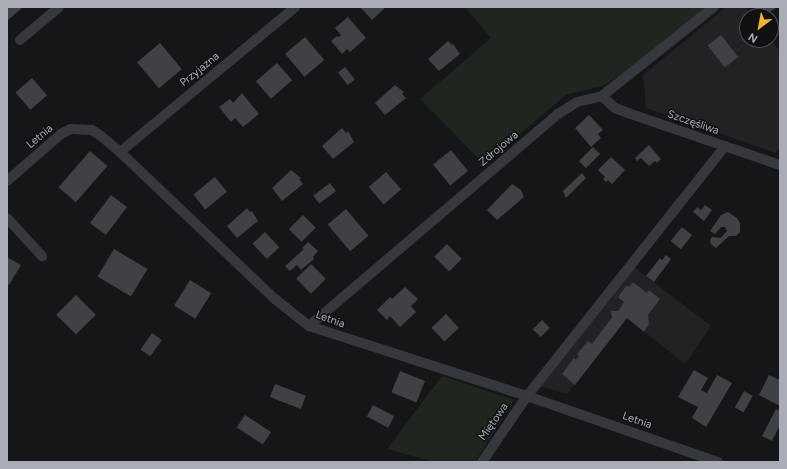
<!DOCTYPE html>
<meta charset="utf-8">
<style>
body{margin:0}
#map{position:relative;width:787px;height:469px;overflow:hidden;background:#161618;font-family:Figtree,sans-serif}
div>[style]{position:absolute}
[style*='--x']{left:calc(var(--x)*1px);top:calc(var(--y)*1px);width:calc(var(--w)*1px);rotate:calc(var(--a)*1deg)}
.built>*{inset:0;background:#222225}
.green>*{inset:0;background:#1e261f}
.building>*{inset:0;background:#404145;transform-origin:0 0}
.street>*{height:10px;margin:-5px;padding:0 5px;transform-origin:5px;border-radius:5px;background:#37383d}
span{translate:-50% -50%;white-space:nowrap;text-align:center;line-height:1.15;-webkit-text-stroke:3px #111113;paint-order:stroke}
.street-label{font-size:11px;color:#a8adb8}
.frame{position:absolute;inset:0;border:8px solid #a8adb8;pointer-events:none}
.north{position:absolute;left:739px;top:8px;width:40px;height:40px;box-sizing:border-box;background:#111113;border:1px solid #4d4f55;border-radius:50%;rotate:212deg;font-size:11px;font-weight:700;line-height:16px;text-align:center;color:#a8adb8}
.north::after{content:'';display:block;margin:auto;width:14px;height:18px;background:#f2b134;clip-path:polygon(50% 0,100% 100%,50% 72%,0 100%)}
</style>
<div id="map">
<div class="built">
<i style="clip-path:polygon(726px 7px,745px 7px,752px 16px,747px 16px,747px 40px,771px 40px,780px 51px,780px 147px,776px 153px,646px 108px,643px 75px)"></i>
<i style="clip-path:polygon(634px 267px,711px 326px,685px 364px,627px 318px,567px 394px,539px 386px)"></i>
</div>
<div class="green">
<i style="clip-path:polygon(465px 7px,707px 7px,647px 56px,605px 85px,566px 95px,484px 164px,420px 99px,491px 38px)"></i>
<i style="clip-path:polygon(442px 376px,514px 400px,475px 462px,434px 462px,387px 449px)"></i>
</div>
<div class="building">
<i style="clip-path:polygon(7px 7px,23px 7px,8px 20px)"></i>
<i style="clip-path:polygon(360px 7px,386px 7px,372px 20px)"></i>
<i style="clip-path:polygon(754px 7px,777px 7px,765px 16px,761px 16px)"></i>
<i style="clip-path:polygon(348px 17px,366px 38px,350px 52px,347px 49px,342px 54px,331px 41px,337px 36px,339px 37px,341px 35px,335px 28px)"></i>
<i style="left:721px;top:35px;width:28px;height:17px;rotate:52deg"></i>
<i style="left:305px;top:37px;width:30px;height:26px;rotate:50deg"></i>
<i style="clip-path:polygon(448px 41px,452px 45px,453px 44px,460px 54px,439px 71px,428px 59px)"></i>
<i style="left:160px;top:43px;width:34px;height:30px;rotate:50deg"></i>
<i style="left:277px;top:63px;width:23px;height:28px;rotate:49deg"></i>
<i style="left:345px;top:67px;width:16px;height:9px;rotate:52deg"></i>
<i style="left:32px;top:78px;width:23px;height:22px;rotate:49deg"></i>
<i style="clip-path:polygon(395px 85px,404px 92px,402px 94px,406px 98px,385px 115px,375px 103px)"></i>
<i style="clip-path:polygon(242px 93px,259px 114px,243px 127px,235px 118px,231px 122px,219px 107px,230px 99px,233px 103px)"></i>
<i style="clip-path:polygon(589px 115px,603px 130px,598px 134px,601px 138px,591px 147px,575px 128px)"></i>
<i style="clip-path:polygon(342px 128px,346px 133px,348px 131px,354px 142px,333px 159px,322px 146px)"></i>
<i style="clip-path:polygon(649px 145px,661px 159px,657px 163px,655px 161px,649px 166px,641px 158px,637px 161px,635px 158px)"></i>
<i style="left:593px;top:147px;width:10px;height:20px;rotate:45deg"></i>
<i style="left:451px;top:150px;width:27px;height:23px;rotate:51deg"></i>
<i style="left:90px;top:151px;width:23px;height:48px;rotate:41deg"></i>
<i style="clip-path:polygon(611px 157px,625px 170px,612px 184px,608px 180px,606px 182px,603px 179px,605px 177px,598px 170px)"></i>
<i style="clip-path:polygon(291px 170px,301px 178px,299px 179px,303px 184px,282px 201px,272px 188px)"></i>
<i style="left:386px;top:172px;width:23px;height:23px;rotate:49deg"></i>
<i style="clip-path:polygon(582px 173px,586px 178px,566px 198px,563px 191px)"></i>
<i style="left:215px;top:177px;width:19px;height:28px;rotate:51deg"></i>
<i style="left:330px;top:183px;width:10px;height:21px;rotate:53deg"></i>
<i style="clip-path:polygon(512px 184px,521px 190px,524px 197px,497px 220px,487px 210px)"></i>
<i style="left:111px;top:195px;width:20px;height:35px;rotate:37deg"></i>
<i style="clip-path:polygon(705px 205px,712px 210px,704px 221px,693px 212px,697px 207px,701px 210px)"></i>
<i style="clip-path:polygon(247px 208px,250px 212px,252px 211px,258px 221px,237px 238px,227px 226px)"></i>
<i style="left:346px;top:209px;width:35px;height:24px;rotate:50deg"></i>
<i style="clip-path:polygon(728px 212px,737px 218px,740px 223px,740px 232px,736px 236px,729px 236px,716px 248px,711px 244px,710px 240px,712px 237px,721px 238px,727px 231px,725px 227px,721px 227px,715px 234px,710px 231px,721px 215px)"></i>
<i style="left:303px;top:215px;width:18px;height:20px;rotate:45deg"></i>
<i style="left:682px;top:227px;width:13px;height:18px;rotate:39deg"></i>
<i style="left:265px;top:232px;width:21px;height:17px;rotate:47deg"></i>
<i style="clip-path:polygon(308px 242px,318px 251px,313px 257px,314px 259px,301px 270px,297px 265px,290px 271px,285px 266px,304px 249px,302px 248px)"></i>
<i style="left:447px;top:244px;width:21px;height:18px;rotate:45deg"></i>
<i style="left:114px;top:249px;width:39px;height:32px;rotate:31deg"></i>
<i style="clip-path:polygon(666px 255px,671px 259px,654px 282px,646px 276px,660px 258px,662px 260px)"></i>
<i style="clip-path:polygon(7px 257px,21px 265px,9px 285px,7px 284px)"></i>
<i style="left:311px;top:264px;width:21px;height:21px;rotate:45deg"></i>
<i style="left:190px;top:280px;width:25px;height:30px;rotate:32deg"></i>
<i style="clip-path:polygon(633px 282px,647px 293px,649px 290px,660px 299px,648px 315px,649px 324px,644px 332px,627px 318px,575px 385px,562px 374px,574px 358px,576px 360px,579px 356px,577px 354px,588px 341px,592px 344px,610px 320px,612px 318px,611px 311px,618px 311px,624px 302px,618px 297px,627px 285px,629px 287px)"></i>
<i style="clip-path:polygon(405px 287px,418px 299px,411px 306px,416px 312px,400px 327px,390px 316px,387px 320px,377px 310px,390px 297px,392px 299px)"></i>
<i style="left:76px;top:295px;width:28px;height:28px;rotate:45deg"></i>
<i style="left:446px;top:314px;width:19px;height:20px;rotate:47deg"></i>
<i style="left:542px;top:320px;width:11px;height:13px;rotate:45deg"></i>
<i style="left:152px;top:333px;width:12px;height:20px;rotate:35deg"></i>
<i style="clip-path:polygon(694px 370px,708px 378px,701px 390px,707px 393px,717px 375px,732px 383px,706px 427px,692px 418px,698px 407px,678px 397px)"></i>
<i style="left:400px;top:371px;width:27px;height:23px;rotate:22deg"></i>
<i style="clip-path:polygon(769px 375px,780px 380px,780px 406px,759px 395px)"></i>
<i style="left:275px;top:384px;width:33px;height:14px;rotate:21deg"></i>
<i style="left:744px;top:391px;width:10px;height:19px;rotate:29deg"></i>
<i style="left:373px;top:405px;width:24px;height:13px;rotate:28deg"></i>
<i style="clip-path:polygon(776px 409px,780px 411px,780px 425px,772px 441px,762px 436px)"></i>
<i style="left:245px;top:415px;width:31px;height:15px;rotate:33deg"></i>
</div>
<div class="street">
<i style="--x:20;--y:40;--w:51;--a:-40.2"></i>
<i style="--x:602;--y:96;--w:18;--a:43"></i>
<i style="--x:615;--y:108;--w:14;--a:21"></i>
<i style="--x:628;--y:113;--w:161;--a:18.9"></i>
<i style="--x:120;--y:152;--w:227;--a:-39.6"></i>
<i style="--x:7;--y:181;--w:72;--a:-41"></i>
<i style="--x:61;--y:134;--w:11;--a:-27"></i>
<i style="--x:71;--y:129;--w:21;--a:3"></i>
<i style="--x:92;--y:130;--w:11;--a:34"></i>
<i style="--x:101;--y:136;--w:25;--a:40"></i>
<i style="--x:120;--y:152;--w:214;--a:43.5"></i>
<i style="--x:275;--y:299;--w:43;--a:38.5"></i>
<i style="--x:309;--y:326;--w:229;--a:17.8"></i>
<i style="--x:527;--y:396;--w:202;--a:19.1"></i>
<i style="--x:7;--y:218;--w:52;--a:47.4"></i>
<i style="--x:309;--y:326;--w:327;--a:-40.4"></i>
<i style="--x:558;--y:114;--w:22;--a:-32"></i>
<i style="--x:577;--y:102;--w:26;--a:-13"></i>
<i style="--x:602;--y:96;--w:143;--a:-38.5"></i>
<i style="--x:482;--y:462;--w:80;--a:-55.7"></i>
<i style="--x:527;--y:396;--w:319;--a:-51.6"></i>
</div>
<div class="street-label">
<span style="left:200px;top:70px;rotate:-39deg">Przyjazna</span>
<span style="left:693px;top:123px;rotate:19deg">Szczęśliwa</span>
<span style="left:40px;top:137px;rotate:-40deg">Letnia</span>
<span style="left:499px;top:149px;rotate:-40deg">Zdrojowa</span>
<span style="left:330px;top:320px;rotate:20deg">Letnia</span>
<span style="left:637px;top:421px;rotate:19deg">Letnia</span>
<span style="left:494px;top:422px;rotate:-55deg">Miętowa</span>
</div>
<div class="frame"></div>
<div class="north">N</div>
</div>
